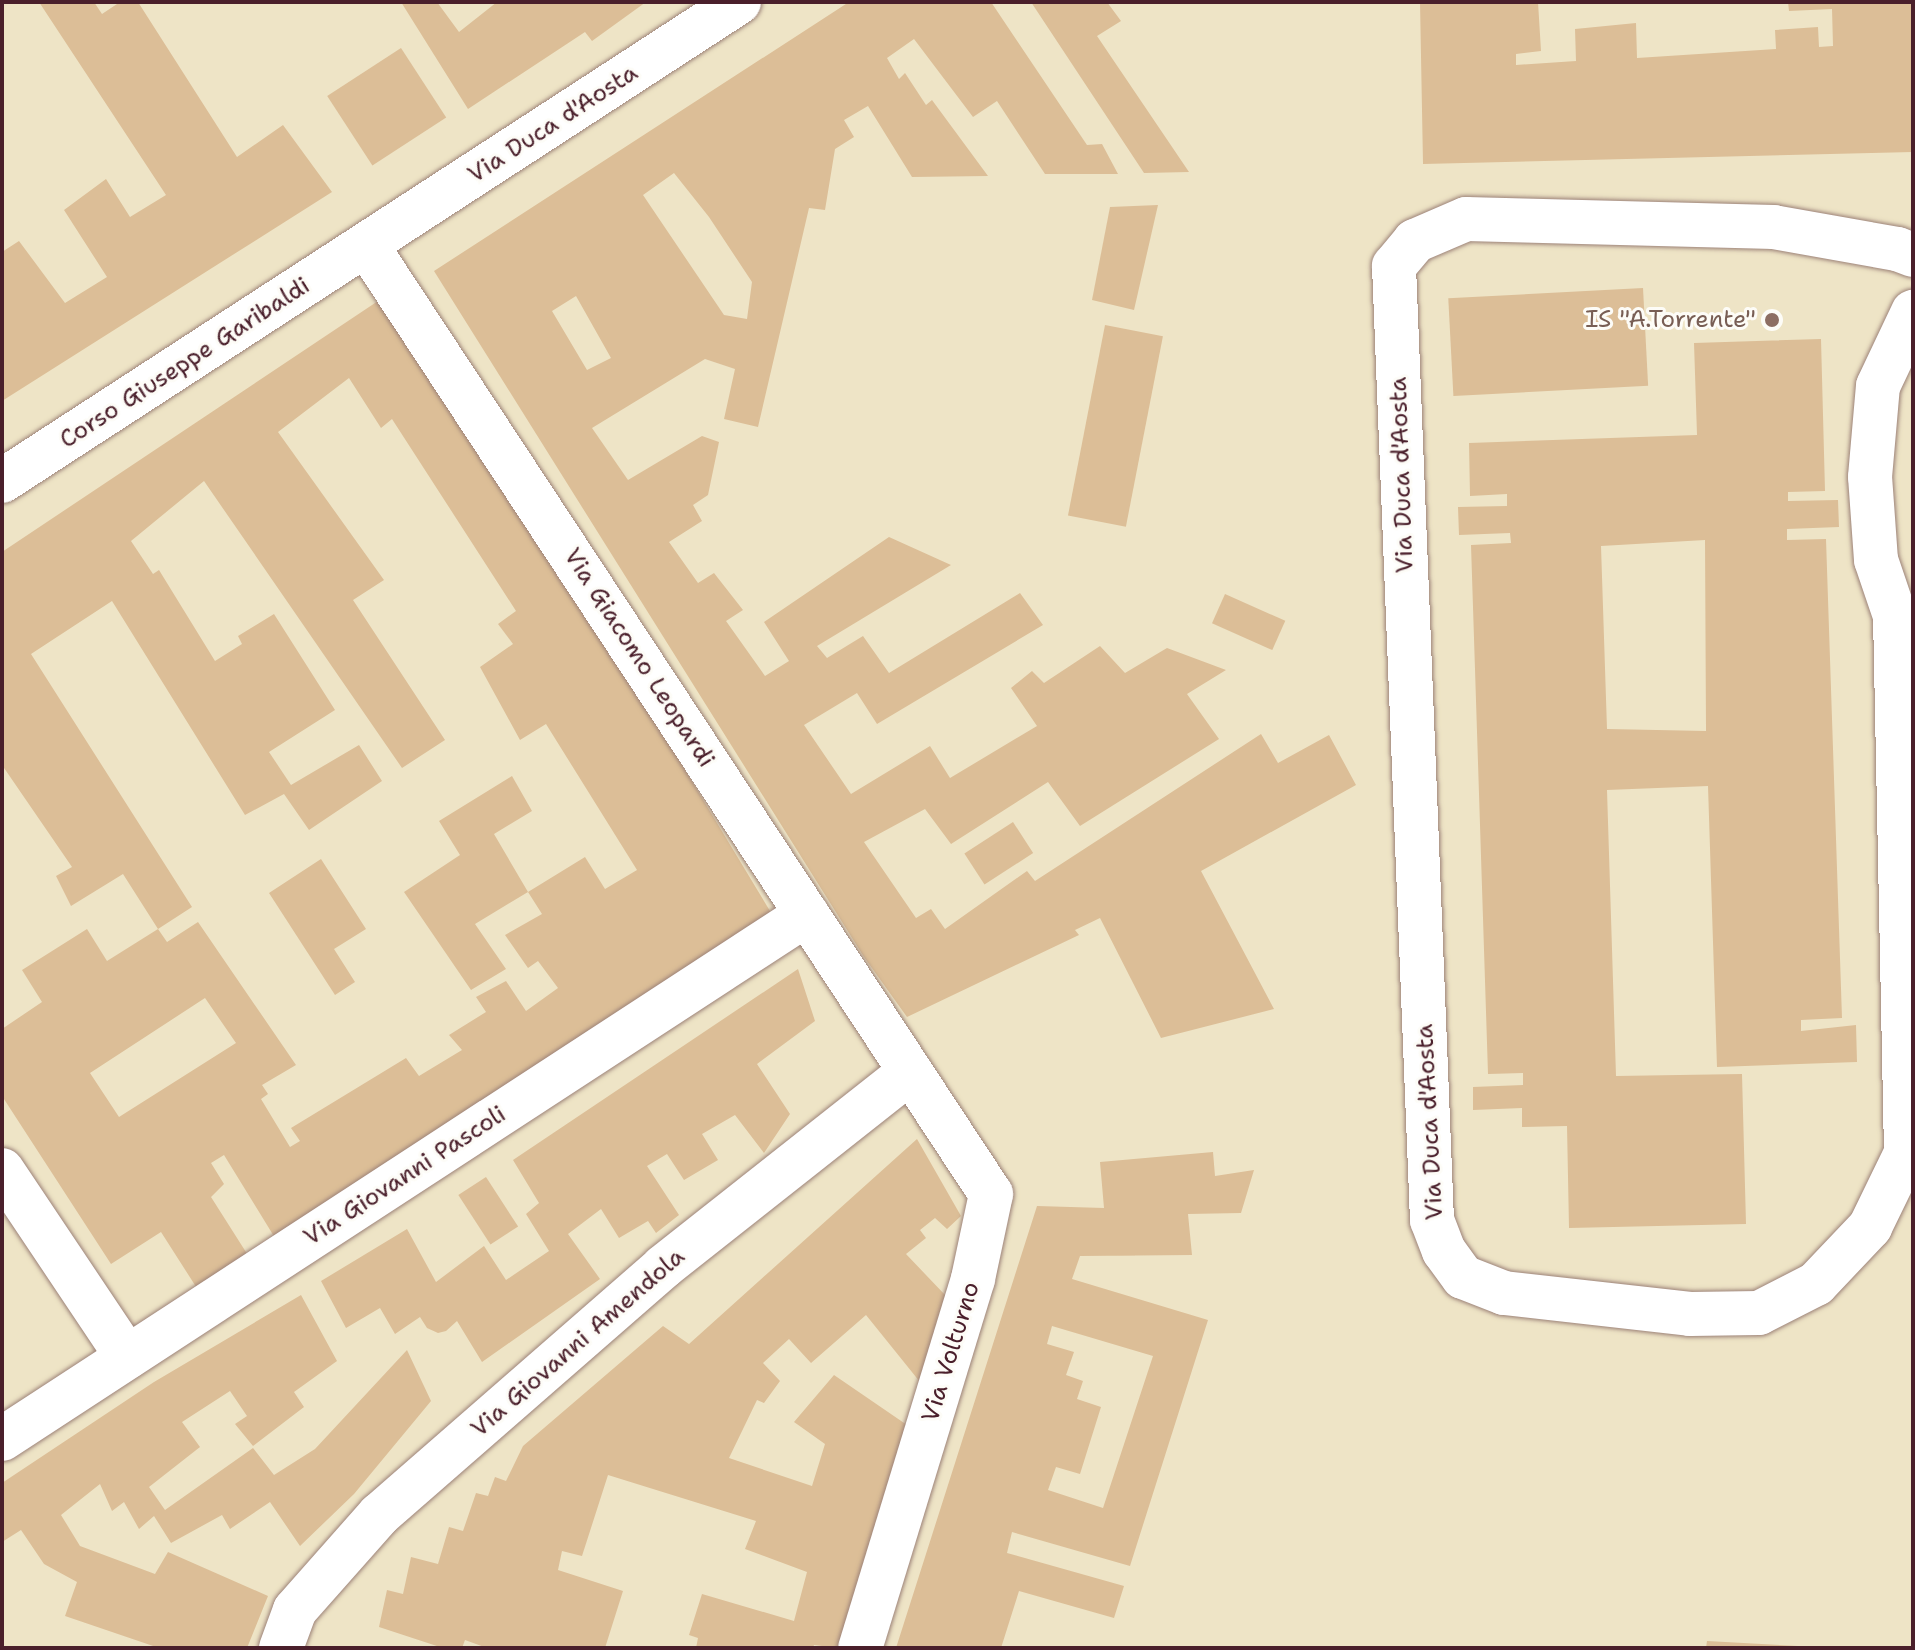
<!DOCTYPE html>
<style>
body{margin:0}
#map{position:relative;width:1915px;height:1650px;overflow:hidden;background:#eee4c6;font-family:"Shantell Sans",sans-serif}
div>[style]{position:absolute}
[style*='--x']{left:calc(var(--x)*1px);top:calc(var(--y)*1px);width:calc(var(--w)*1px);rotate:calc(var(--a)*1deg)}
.building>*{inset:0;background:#dcbe97;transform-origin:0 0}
.roads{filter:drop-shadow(0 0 2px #9c8278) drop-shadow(0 0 2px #9c8278)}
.street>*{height:44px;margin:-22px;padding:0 22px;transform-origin:22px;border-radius:22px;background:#fff}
.secondary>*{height:44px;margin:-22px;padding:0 22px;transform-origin:22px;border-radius:22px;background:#fff}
.dots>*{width:22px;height:22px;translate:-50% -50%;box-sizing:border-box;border:4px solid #fdfcf7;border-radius:50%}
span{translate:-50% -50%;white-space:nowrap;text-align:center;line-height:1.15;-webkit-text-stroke:6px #fdfcf7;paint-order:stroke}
.street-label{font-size:24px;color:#4a1f2b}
.education-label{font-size:24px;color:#785e54}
.right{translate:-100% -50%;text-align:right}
.frame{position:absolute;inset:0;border:4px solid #4a1f2b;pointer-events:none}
</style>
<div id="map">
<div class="building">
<i style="clip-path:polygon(39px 2px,94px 2px,102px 14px,120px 2px,138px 2px,237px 157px,283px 125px,332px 192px,2px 401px,2px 252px,19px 241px,65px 303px,107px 277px,64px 210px,106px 179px,130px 217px,166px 195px)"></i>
<i style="clip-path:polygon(401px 2px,437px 2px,459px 32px,497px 2px,646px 2px,592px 41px,585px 32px,468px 109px)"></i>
<i style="clip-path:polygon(evenodd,849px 2px,991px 2px,1087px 145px,1102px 144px,1118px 174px,1045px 174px,997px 101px,973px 117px,914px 39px,887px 58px,899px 79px,905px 73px,926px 105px,932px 100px,988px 176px,912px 177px,868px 106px,844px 120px,854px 137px,835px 149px,825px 210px,809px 208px,758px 427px,724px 419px,735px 369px,705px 359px,592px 428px,628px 480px,702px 436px,719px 442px,708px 495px,693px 505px,702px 521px,669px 542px,698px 583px,714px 573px,743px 610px,726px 621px,765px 676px,789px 661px,764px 622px,889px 537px,951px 565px,817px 646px,827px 658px,863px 636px,889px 673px,1020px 593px,1043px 625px,877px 724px,857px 693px,804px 725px,851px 794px,930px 746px,950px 778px,1037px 726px,1011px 688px,1032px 671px,1044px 683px,1100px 646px,1125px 673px,1167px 648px,1226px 670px,1187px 694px,1219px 739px,1080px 826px,1048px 782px,951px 844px,925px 809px,864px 842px,916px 918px,931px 909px,945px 929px,1027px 871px,1035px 881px,1261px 734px,1278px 763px,1329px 735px,1356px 785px,1201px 871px,1274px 1009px,1161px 1038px,1100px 918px,1075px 930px,1079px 935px,907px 1017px,864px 957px,434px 271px,849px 2px,674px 173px,709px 217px,752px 282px,747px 319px,724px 315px,643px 195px,674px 173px,849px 2px,576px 296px,611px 358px,587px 370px,552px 311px,576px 296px)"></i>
<i style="clip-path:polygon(1031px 2px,1107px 2px,1121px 21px,1097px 36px,1189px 172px,1144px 173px)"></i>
<i style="clip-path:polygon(1420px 2px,1538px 2px,1541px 51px,1516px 54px,1516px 65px,1576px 61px,1575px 29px,1636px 23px,1637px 58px,1776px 49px,1775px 30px,1818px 27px,1819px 47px,1833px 46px,1832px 9px,1789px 11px,1788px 2px,1913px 2px,1913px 152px,1423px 164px)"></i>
<i style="left:401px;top:48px;width:83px;height:88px;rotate:57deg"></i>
<i style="clip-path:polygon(1158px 205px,1134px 310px,1092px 300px,1110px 207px)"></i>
<i style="left:1643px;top:288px;width:98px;height:195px;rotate:87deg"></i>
<i style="clip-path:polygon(evenodd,378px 301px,608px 642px,776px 921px,275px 1238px,224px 1155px,211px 1163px,224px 1184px,211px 1197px,251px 1260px,200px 1293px,161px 1232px,111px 1264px,2px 1096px,2px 1029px,42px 1002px,22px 970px,87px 929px,107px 961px,158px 929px,167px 942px,198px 922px,296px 1065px,262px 1085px,268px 1094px,261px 1099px,290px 1147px,300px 1141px,291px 1128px,406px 1058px,419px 1076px,462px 1050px,449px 1035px,486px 1012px,476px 997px,506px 981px,526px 1011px,558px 988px,538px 961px,528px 968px,505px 935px,542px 914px,528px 892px,475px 924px,506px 969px,471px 990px,404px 892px,460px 855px,439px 821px,512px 776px,532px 811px,494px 834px,528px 892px,585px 857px,605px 889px,637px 870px,546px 724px,520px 740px,480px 667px,513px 644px,498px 624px,516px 611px,392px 419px,381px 428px,349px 378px,278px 432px,384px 580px,353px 600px,445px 740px,402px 768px,204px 481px,131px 541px,153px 574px,159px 570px,215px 661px,242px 644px,238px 636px,274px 614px,335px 710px,269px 752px,291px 785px,359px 745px,382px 781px,309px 830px,284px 794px,245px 815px,112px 601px,31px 654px,192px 907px,158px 929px,123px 874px,71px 906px,56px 876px,72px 867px,2px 765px,2px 552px,378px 301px,205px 998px,236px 1043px,119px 1117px,90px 1073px,205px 998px)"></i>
<i style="left:1105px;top:325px;width:59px;height:194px;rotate:11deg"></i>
<i style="clip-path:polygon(evenodd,1821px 339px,1825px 491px,1788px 492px,1788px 501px,1838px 500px,1839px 527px,1787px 529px,1787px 540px,1826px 539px,1842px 1018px,1801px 1020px,1801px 1031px,1856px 1025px,1857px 1062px,1717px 1067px,1708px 786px,1607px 790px,1616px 1076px,1742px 1074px,1746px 1224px,1569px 1228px,1567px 1126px,1522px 1127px,1522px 1108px,1473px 1110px,1473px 1087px,1523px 1085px,1523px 1073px,1488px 1074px,1471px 545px,1511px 543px,1510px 533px,1459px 535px,1458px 507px,1507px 506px,1507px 494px,1470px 496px,1469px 443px,1697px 435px,1694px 343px,1821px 339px,1705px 540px,1706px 731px,1607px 729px,1601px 546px,1705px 540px)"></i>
<i style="left:1225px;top:594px;width:66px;height:32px;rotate:24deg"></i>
<i style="left:1013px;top:822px;width:37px;height:58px;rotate:57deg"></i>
<i style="clip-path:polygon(321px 859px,366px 929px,334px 949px,355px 982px,335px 995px,269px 893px)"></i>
<i style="clip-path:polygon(798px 969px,815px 1021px,757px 1064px,790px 1114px,764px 1153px,735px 1115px,702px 1134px,718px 1160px,684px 1180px,667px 1154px,647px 1166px,679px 1215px,656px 1233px,648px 1221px,619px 1238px,601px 1209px,568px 1234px,600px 1279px,482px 1362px,457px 1321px,446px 1331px,438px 1333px,427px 1328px,420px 1317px,395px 1334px,380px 1308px,346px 1328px,321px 1281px,407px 1229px,436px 1282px,484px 1246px,506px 1280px,549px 1251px,526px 1214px,539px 1203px,513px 1160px)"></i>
<i style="clip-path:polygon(917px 1139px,961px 1216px,947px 1229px,935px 1218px,920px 1230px,926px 1238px,906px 1254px,946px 1296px,920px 1382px,866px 1315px,811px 1363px,789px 1339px,763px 1363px,780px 1381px,764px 1403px,757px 1400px,729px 1458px,812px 1486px,825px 1444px,794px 1422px,834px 1375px,907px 1425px,838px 1648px,814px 1645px,813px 1648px,696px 1648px,698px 1638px,689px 1635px,702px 1594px,794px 1621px,807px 1572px,745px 1549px,756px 1521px,608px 1475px,582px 1556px,562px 1551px,558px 1570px,623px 1591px,605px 1648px,487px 1648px,465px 1640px,462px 1648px,443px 1648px,379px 1627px,387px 1590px,403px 1594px,411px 1557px,438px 1564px,449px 1527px,463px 1531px,476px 1493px,488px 1496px,495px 1477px,506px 1481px,523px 1446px,663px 1326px,689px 1344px)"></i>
<i style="clip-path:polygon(evenodd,1213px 1152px,1215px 1176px,1254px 1170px,1241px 1213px,1188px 1214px,1192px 1255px,1080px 1256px,1072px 1279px,1208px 1320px,1130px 1566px,1012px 1532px,1007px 1553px,1124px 1586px,1114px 1618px,1019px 1591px,1001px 1648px,896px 1648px,1037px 1206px,1104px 1208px,1100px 1162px,1213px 1152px,1052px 1326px,1153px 1356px,1103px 1508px,1048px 1490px,1056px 1467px,1080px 1474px,1101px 1407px,1077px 1399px,1083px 1381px,1066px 1375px,1074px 1352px,1047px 1344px,1052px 1326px)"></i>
<i style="left:486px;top:1177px;width:59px;height:33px;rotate:57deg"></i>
<i style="clip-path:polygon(301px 1295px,337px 1361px,294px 1392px,304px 1407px,253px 1446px,235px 1424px,247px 1416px,230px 1391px,182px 1422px,200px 1447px,149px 1487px,165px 1510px,253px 1448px,274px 1475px,315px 1449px,407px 1350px,431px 1401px,354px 1494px,300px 1546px,270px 1502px,230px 1529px,222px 1515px,171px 1543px,154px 1516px,139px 1529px,124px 1502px,112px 1511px,100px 1484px,61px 1515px,80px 1546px,155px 1574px,168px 1552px,268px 1596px,247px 1648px,159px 1648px,65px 1616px,77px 1582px,44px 1564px,21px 1530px,2px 1542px,2px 1483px,154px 1382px)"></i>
<i style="clip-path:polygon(1707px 1641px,1798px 1646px,1798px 1648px,1706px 1648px)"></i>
</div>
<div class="roads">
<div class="street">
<i style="--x:367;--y:246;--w:1135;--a:56.65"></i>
<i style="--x:991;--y:1194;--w:87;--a:102"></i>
<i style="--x:973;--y:1279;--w:386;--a:107"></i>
<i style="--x:1913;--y:255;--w:17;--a:-159"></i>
<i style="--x:1897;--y:249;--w:125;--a:-169.9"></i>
<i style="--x:1774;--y:227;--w:308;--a:-178.5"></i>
<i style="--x:1466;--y:219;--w:56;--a:156.7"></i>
<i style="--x:1415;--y:241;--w:33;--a:130"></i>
<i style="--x:1394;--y:266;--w:955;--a:87.72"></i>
<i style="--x:1432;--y:1220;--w:33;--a:69"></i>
<i style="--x:1444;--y:1251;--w:32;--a:54"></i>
<i style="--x:1463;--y:1277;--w:44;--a:21.3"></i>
<i style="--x:1504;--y:1293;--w:187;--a:6.4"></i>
<i style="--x:1690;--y:1314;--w:69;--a:-0.8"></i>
<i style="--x:1759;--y:1313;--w:64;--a:-27"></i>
<i style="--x:1816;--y:1284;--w:79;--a:-46.5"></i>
<i style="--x:1870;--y:1227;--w:82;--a:-64.1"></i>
<i style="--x:1906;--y:1153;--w:537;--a:-91.17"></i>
<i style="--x:1895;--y:616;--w:59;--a:-108.7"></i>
<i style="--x:1876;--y:560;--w:83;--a:-94.1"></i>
<i style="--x:1870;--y:477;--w:91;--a:-85"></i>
<i style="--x:1878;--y:386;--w:82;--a:-64.7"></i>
<i style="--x:2;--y:1170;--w:225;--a:56.2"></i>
<i style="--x:2;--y:1439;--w:961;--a:-33.11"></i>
<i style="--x:281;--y:1648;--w:40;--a:-69.8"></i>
<i style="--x:295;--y:1610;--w:127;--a:-48.5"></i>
<i style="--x:379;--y:1515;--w:377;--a:-41.1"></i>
<i style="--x:663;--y:1267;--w:315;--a:-38.3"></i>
</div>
<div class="secondary">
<i style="--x:2;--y:481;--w:879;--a:-33.02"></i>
</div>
</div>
<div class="dots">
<i style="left:1772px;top:320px;background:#8d6e63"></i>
</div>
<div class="street-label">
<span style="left:553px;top:124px;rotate:-33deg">Via Duca d'Aosta</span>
<span style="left:185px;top:363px;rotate:-33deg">Corso Giuseppe Garibaldi</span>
<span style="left:1402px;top:475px;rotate:-92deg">Via Duca d'Aosta</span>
<span style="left:639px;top:658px;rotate:57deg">Via Giacomo Leopardi</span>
<span style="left:1430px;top:1122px;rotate:-93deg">Via Duca d'Aosta</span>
<span style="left:405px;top:1176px;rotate:-33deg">Via Giovanni Pascoli</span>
<span style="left:578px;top:1343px;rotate:-41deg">Via Giovanni Amendola</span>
<span style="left:951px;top:1352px;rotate:-73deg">Via Volturno</span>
</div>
<div class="education-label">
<span class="right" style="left:1756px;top:320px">IS "A.Torrente"</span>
</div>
<div class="frame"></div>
</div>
